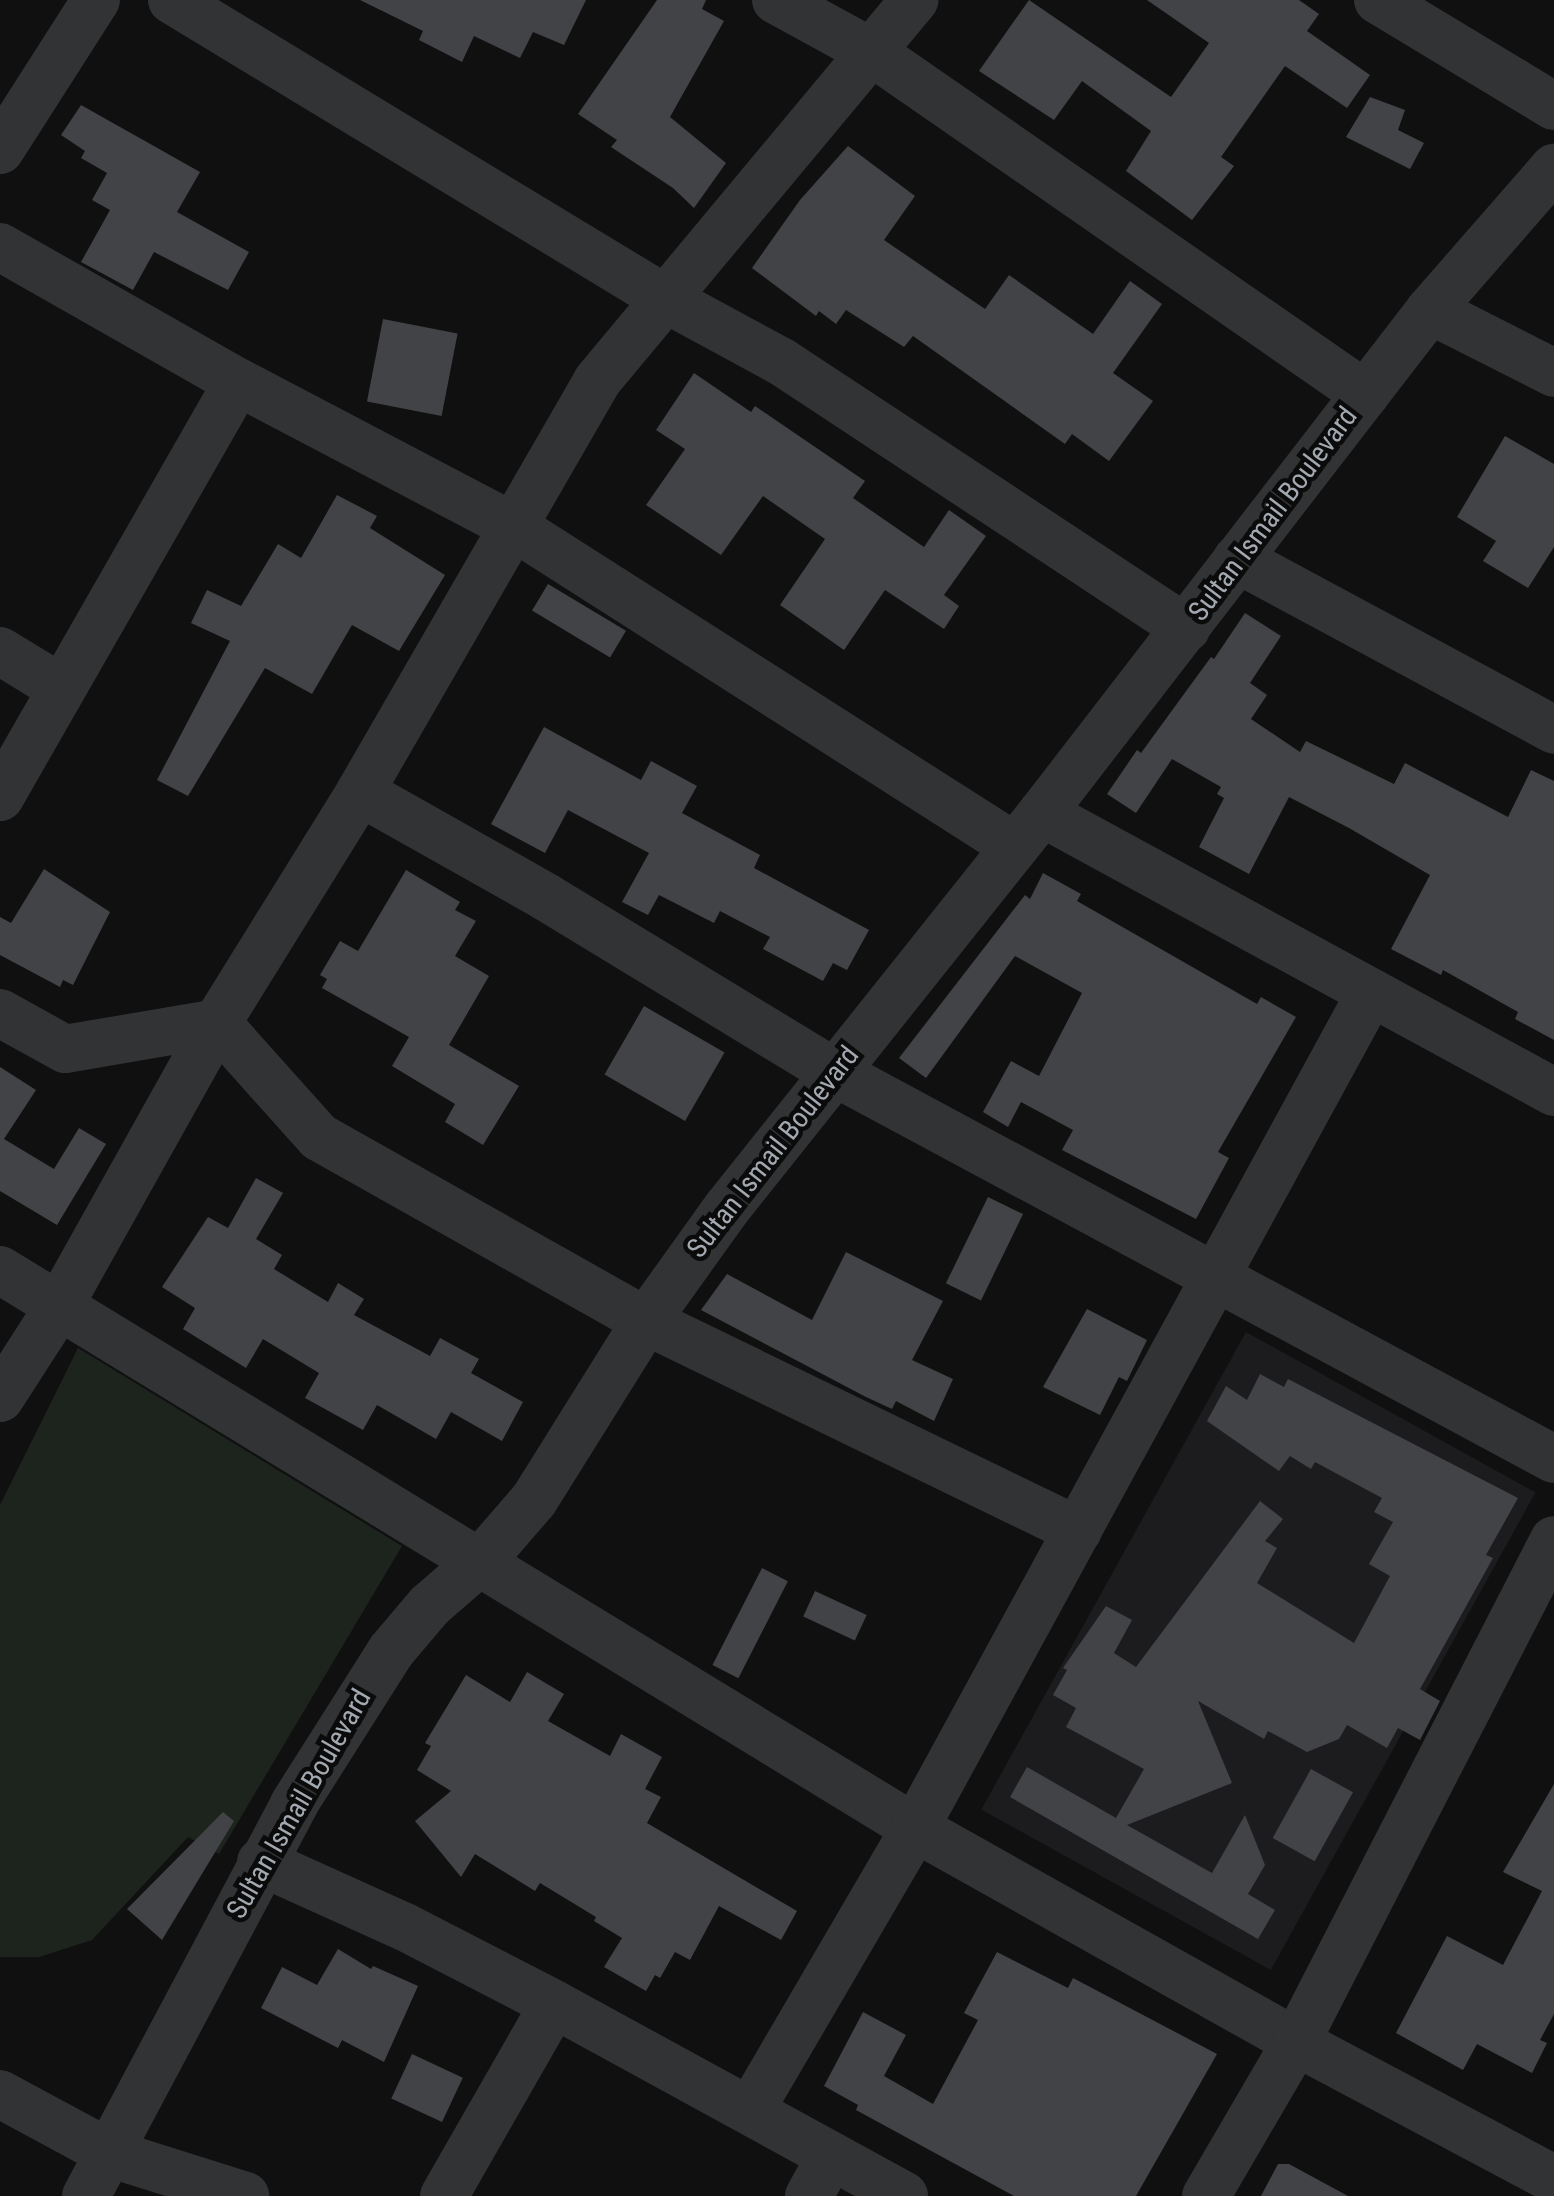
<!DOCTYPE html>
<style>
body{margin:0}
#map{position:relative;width:1554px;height:2196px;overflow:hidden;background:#101011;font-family:"Roboto Condensed",sans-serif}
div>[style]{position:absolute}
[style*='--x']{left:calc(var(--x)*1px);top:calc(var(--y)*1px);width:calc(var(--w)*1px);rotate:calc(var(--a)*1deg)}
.built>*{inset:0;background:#1c1c1e;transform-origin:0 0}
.green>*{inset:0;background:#1d231d}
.building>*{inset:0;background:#424346;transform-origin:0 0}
.minor>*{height:48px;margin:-24px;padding:0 24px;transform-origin:24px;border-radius:24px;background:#313335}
span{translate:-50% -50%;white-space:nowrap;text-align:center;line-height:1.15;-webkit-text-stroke:9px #0b0b0c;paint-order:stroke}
.street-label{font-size:28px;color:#a3a9b0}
</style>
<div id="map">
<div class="built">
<i style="left:1246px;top:1332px;width:331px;height:546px;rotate:29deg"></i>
</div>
<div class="green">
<i style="clip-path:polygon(78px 1348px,402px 1546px,219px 1854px,188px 1837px,92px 1940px,39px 1957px,0 1957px,0 1505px)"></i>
</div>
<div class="building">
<i style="clip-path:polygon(360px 0,586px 0,564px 45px,533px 32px,520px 58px,474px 36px,462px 62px,419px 40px,423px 31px)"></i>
<i style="clip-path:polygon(657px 0,706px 0,702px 9px,724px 21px,670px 117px,726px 163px,694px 208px,673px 188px,611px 147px,617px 140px,578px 114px)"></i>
<i style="clip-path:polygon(1029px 0,1171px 97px,1209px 43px,1147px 0,1299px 0,1319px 14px,1307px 31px,1370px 75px,1347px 108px,1285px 66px,1221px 157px,1234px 166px,1192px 220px,1126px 171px,1151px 131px,1082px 81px,1054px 120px,979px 71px)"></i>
<i style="clip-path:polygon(1370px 97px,1405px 110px,1398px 130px,1424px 143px,1410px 169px,1346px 137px)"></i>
<i style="clip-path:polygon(81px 105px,200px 172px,177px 212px,249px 252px,228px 290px,154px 252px,133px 290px,81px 262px,110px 210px,92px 200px,107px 173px,81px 158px,85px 151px,61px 135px)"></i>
<i style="clip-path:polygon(848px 146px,915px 196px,884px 240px,985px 309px,1009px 275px,1093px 334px,1130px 281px,1162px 304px,1113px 373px,1153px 401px,1109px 461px,1072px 434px,1065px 444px,913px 336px,904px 347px,846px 310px,836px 324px,819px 311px,816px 316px,752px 268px,800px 200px)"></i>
<i style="left:383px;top:319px;width:76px;height:84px;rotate:11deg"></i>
<i style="clip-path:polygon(694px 373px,751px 412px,755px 406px,865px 481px,853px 498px,924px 547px,949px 510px,986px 536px,944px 595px,959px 606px,944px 629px,885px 590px,844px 650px,780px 605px,825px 539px,763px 496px,721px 555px,646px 505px,685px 449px,656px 430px)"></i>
<i style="clip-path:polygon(1505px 436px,1554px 464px,1554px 547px,1528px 588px,1483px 561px,1496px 541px,1457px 517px)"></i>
<i style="clip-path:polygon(337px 495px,377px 516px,370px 528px,445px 575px,399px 651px,352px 625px,312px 694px,265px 668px,188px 796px,157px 780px,230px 641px,191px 623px,207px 590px,241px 606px,278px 544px,301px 558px)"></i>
<i style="left:548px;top:584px;width:91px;height:31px;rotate:31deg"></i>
<i style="clip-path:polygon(1245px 613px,1281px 636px,1250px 683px,1267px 695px,1251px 719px,1300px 752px,1306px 741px,1394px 784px,1405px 763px,1508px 817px,1531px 770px,1554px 781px,1554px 1040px,1515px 1019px,1518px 1012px,1443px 970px,1441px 975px,1391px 949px,1430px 875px,1349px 828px,1289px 797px,1249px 874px,1199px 847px,1224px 798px,1217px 794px,1221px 787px,1172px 759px,1136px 813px,1107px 794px,1137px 750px,1141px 753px,1211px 657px,1214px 659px)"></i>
<i style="clip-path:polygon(544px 727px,641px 780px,651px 761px,697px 786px,682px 813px,760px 855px,754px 868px,869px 930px,847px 970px,833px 963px,823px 981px,763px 949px,770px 937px,720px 911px,714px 923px,659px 895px,648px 915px,622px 902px,649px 853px,568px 810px,545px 853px,491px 824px)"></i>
<i style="clip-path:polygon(44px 869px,110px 912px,73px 985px,63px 980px,60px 987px,0 955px,0 917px,11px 923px)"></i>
<i style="clip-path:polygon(406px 870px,460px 902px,455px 910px,476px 921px,455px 956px,489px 976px,449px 1045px,519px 1086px,483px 1145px,445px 1122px,455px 1104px,392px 1066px,409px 1037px,322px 988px,327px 979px,320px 975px,340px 941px,358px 951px)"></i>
<i style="clip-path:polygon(1043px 873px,1081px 894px,1077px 901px,1257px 1004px,1261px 997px,1296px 1017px,1218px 1152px,1229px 1158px,1196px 1219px,1062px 1150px,1073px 1130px,1021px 1102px,1008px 1127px,983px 1112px,1011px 1061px,1039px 1076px,1082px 993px,1015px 956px,926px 1078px,899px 1058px,1025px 895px,1030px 899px)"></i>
<i style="left:644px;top:1006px;width:93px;height:79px;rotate:30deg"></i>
<i style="clip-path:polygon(0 1067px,36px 1090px,4px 1139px,54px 1169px,79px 1128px,106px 1144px,57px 1225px,0 1191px)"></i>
<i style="clip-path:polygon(256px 1178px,283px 1193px,256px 1239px,282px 1255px,274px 1269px,328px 1302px,338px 1283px,364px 1299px,354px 1315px,430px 1356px,440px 1338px,479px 1359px,471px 1373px,523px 1402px,502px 1441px,451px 1412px,436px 1439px,377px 1405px,363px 1430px,305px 1398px,319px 1373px,263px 1339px,246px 1368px,183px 1329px,195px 1308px,162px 1287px,208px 1217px,228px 1228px)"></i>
<i style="left:988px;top:1197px;width:39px;height:96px;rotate:26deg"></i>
<i style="clip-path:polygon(846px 1252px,943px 1301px,912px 1360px,953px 1379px,934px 1421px,896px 1401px,892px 1409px,866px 1397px,701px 1310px,727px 1274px,812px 1320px)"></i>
<i style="clip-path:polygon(1087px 1309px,1147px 1340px,1127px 1381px,1119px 1377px,1100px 1415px,1043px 1387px)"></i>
<i style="clip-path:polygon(1260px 1374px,1284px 1387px,1288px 1379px,1518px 1498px,1486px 1555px,1493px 1558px,1420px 1689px,1440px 1701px,1420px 1740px,1398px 1728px,1387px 1748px,1347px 1725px,1339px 1739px,1307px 1752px,1268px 1731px,1264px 1739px,1198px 1701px,1232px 1783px,1127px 1825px,1212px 1873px,1245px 1815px,1265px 1865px,1248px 1894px,1275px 1910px,1258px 1939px,1010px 1797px,1027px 1767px,1116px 1818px,1144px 1769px,1066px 1727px,1076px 1708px,1053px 1695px,1067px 1670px,1063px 1668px,1106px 1606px,1132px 1620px,1114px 1653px,1136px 1667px,1260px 1501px,1283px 1519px,1265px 1541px,1277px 1548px,1257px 1583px,1354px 1643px,1390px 1576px,1369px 1564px,1393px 1522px,1374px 1512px,1382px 1498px,1315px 1462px,1311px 1469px,1290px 1456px,1279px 1471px,1207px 1421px,1226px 1386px,1247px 1400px)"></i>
<i style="left:762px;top:1568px;width:29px;height:109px;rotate:27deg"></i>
<i style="left:815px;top:1591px;width:57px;height:28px;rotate:25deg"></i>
<i style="clip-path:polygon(527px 1672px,564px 1694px,548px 1721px,610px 1756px,621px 1734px,662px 1757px,645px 1789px,661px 1797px,647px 1823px,797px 1911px,781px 1940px,719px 1906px,690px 1960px,675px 1952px,660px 1978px,655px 1975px,646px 1991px,604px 1967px,622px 1938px,594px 1921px,596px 1917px,540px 1883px,535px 1891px,475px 1854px,461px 1877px,415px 1821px,451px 1791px,417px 1770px,431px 1746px,425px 1743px,466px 1675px,510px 1702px)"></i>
<i style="left:1311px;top:1769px;width:48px;height:79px;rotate:29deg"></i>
<i style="clip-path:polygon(1554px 1784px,1554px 2014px,1540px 2040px,1547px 2043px,1532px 2073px,1477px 2044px,1463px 2070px,1396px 2033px,1447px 1936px,1503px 1965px,1542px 1891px,1503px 1872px)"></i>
<i style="clip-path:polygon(223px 1812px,234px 1821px,162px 1940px,127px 1909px)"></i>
<i style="clip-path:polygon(338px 1949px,371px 1969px,373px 1966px,418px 1986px,384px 2062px,342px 2040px,338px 2048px,261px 2008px,282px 1967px,317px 1985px)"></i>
<i style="clip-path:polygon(997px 1952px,1068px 1988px,1073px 1978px,1217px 2054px,1136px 2196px,1014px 2196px,856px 2110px,858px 2105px,824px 2086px,863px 2012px,906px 2035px,884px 2076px,933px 2104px,978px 2020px,964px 2013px)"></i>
<i style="left:412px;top:2054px;width:56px;height:49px;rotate:25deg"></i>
<i style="clip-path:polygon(1278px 2164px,1289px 2164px,1348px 2196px,1261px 2196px)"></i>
</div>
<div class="minor">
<i style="--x:172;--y:0;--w:575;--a:31.2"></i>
<i style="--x:664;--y:298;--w:134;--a:28.5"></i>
<i style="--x:782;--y:362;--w:484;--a:33.4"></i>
<i style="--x:776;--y:0;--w:111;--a:28.7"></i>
<i style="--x:873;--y:53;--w:599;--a:34.73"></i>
<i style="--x:1378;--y:0;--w:205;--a:31.1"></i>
<i style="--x:0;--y:150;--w:178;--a:-57.4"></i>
<i style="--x:0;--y:247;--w:274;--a:29.6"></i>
<i style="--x:238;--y:382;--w:312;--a:27.7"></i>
<i style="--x:514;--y:527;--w:593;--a:32.54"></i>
<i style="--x:1430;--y:310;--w:139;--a:26.9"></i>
<i style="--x:1237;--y:559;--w:360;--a:28.3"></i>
<i style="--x:0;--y:651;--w:69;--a:31.4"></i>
<i style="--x:360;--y:792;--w:214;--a:29.4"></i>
<i style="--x:546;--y:897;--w:337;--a:31.3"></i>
<i style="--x:834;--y:1072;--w:817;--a:28.26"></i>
<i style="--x:0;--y:797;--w:478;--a:-60.2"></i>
<i style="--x:1042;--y:813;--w:583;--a:28.59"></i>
<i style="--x:0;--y:1013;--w:74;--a:29"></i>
<i style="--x:65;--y:1049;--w:154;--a:-9.7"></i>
<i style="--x:217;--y:1023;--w:153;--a:48.2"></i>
<i style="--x:319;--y:1137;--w:375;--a:29.4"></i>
<i style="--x:646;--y:1321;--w:480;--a:25.9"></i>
<i style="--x:0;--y:1270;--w:1072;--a:31.38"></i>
<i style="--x:915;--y:1828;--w:437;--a:29.3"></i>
<i style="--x:1296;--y:2042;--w:292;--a:28"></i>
<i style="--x:0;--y:1398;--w:107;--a:-57.2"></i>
<i style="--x:58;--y:1308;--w:326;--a:-60.8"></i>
<i style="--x:217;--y:1023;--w:272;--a:-58.2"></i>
<i style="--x:360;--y:792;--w:474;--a:-60"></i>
<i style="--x:597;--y:381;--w:496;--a:-50.2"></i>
<i style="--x:261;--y:1862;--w:158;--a:24.3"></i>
<i style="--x:405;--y:1927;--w:168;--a:27.3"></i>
<i style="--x:554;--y:2004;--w:399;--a:28.7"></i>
<i style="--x:0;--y:2094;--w:124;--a:28.4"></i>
<i style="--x:109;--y:2153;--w:143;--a:17.5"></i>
<i style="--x:751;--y:2109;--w:325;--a:-59.7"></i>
<i style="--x:915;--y:1828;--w:952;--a:-61.39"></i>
<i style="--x:86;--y:2196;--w:444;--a:-62"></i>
<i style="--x:294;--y:1804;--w:181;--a:-57.6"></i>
<i style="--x:391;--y:1651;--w:59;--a:-49.8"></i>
<i style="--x:429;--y:1606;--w:70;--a:-41"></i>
<i style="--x:482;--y:1560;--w:79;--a:-49.1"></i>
<i style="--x:534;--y:1500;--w:211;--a:-58"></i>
<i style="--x:646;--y:1321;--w:139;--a:-54.4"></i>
<i style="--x:727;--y:1208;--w:505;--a:-51.43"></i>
<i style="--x:1042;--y:813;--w:635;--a:-52.35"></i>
<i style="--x:1430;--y:310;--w:189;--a:-48.9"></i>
<i style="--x:444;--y:2196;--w:221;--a:-60.2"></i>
<i style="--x:809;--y:2196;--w:46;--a:-61.2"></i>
<i style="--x:1206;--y:2196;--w:178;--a:-59.7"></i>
<i style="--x:1296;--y:2042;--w:564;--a:-62.8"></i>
</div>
<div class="street-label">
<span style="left:1273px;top:514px;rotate:-53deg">Sultan Ismail Boulevard</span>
<span style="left:773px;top:1152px;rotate:-52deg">Sultan Ismail Boulevard</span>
<span style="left:299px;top:1804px;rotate:-60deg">Sultan Ismail Boulevard</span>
</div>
</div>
